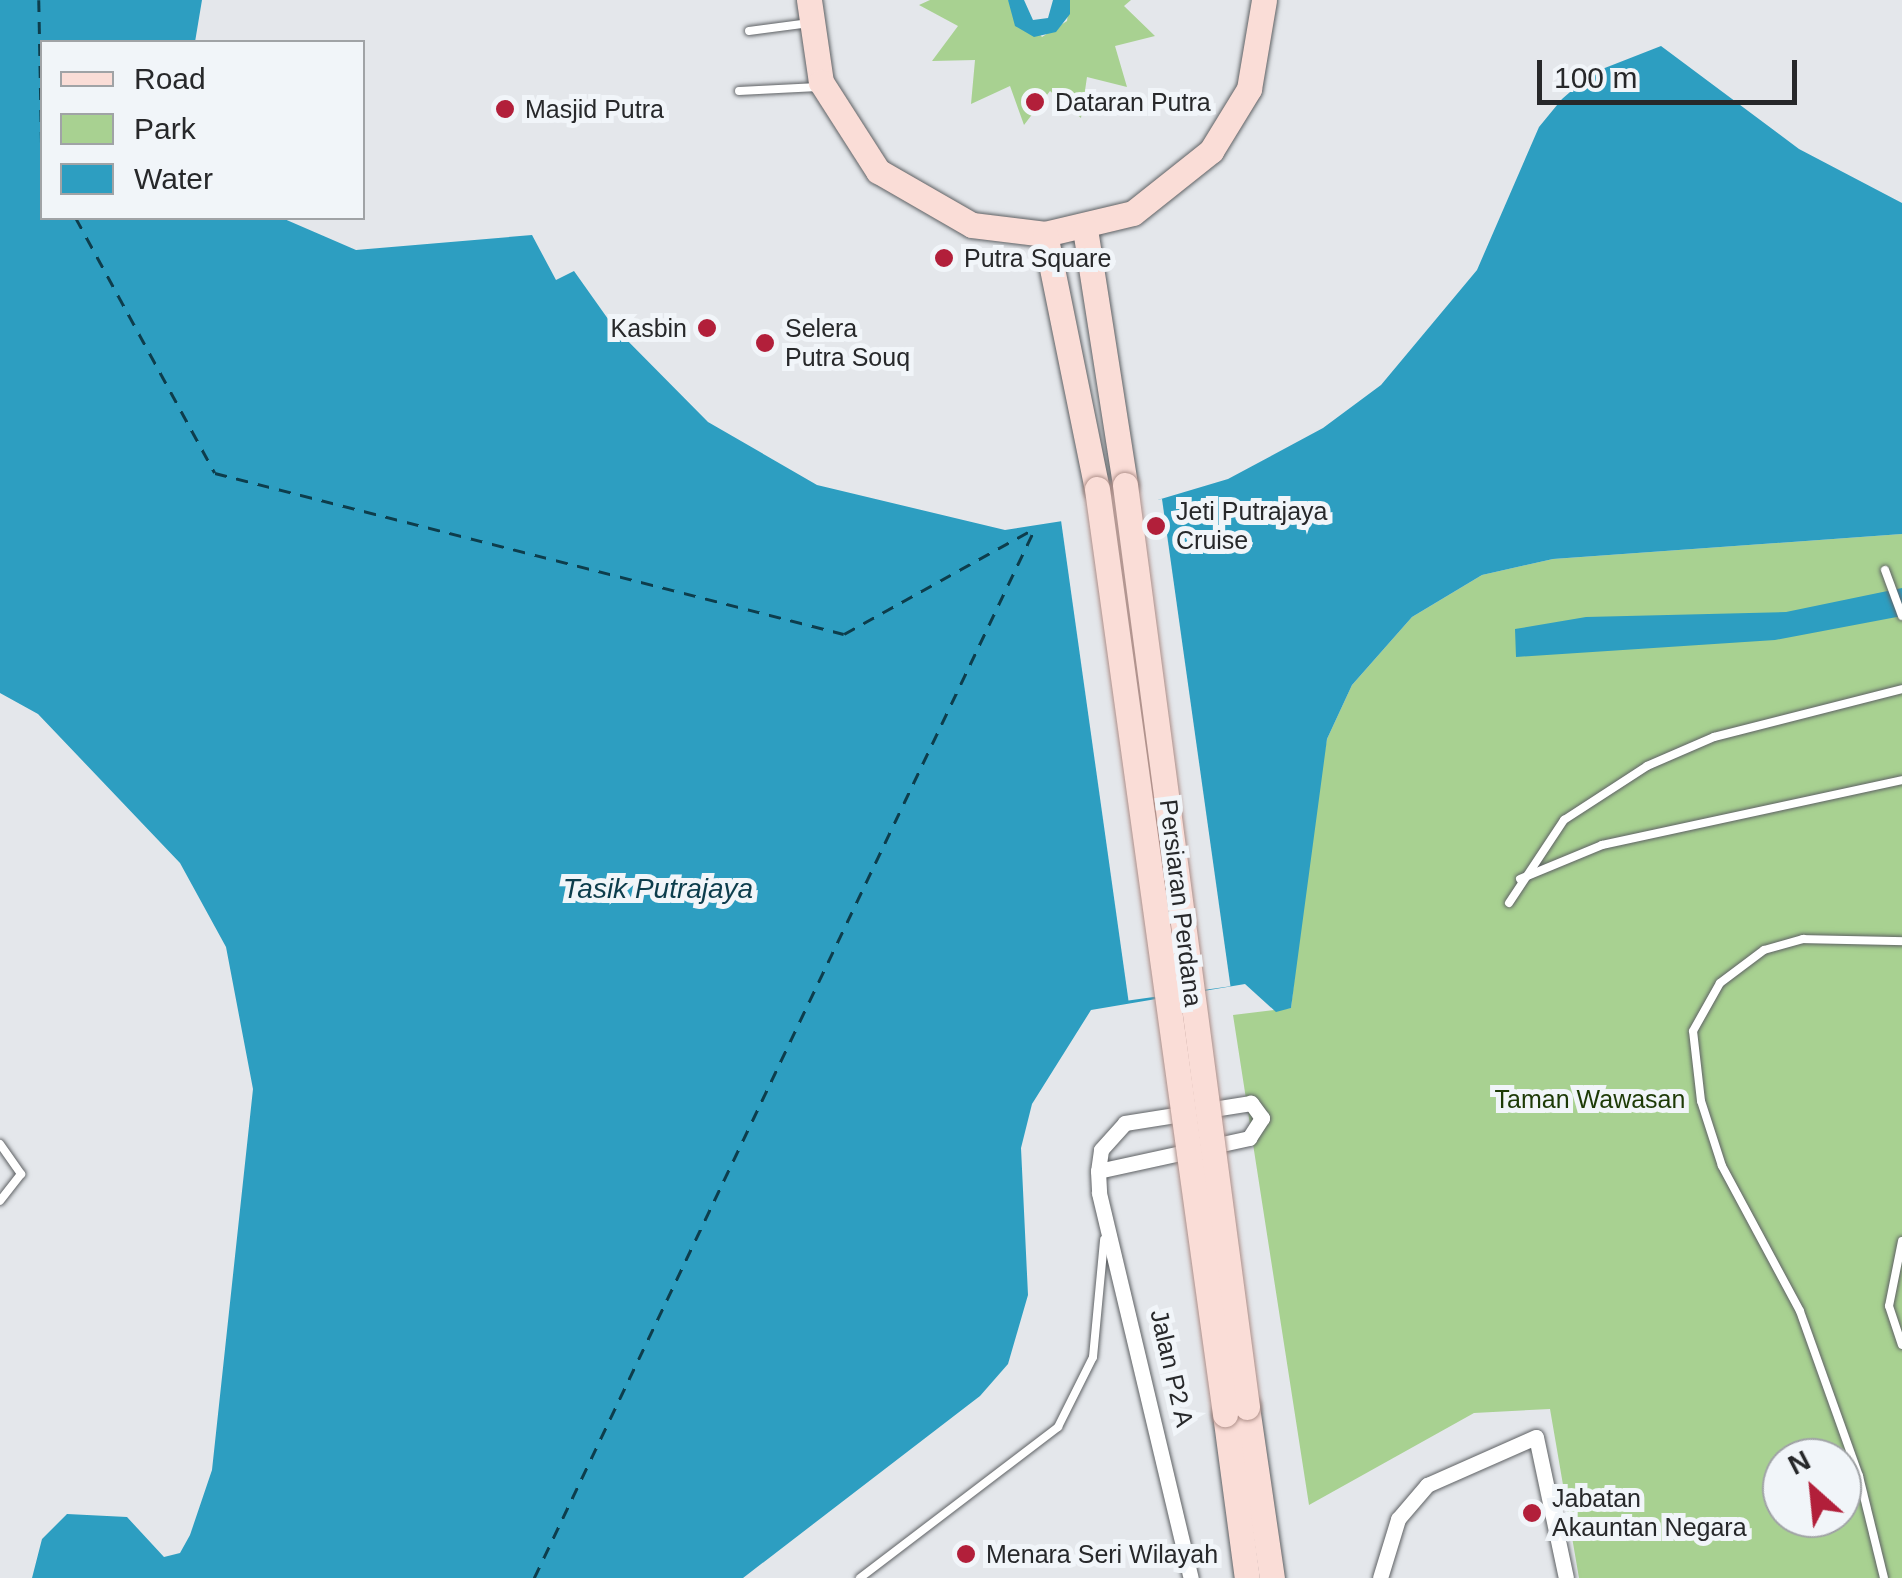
<!DOCTYPE html>
<style>
body{margin:0}
#map{position:relative;width:1902px;height:1578px;overflow:hidden;background:#e4e7eb;font-family:Helvetica,sans-serif}
div>[style]{position:absolute}
[style*='--x']{left:calc(var(--x)*1px);top:calc(var(--y)*1px);width:calc(var(--w)*1px);rotate:calc(var(--a)*1deg)}
.green>*{inset:0;background:#a8d191}
.water>*{inset:0;background:#2d9ec1}
.pier>*{inset:0;background:#e4e7eb;transform-origin:0 0}
.ferry>*{height:2.5px;margin-top:-1.25px;transform-origin:0;background:repeating-linear-gradient(90deg,#0d3d4c 0 12px,transparent 0 22px)}
.roads{filter:drop-shadow(0 0 2px #5e6164) drop-shadow(0 0 2px #5e6164)}
.service>*{height:8px;margin:-4px;padding:0 4px;transform-origin:4px;border-radius:4px;background:#fff}
.minor>*{height:15px;margin:-7.5px;padding:0 7.5px;transform-origin:7.5px;border-radius:7.5px;background:#fff}
.primary>*{height:25px;margin:-12.5px;padding:0 12.5px;transform-origin:12.5px;border-radius:12.5px;background:#faddd7}
.bridges{filter:drop-shadow(0 0 2px #ae8f89) drop-shadow(0 0 2px #ae8f89)}
.primary-bridge>*{height:25px;margin:-12.5px;padding:0 12.5px;transform-origin:12.5px;border-radius:12.5px;background:#faddd7}
.dots>*{width:28px;height:28px;translate:-50% -50%;box-sizing:border-box;border:5px solid #f1f5f9;border-radius:50%}
span{translate:-50% -50%;white-space:nowrap;text-align:center;line-height:1.15;-webkit-text-stroke:10px #f1f5f9;paint-order:stroke}
.poi-label{font-size:25px;color:#27282a}
.left{translate:0 -50%;text-align:left}
.right{translate:-100% -50%;text-align:right}
.street-label{font-size:25px;color:#27282a}
.park-label{font-size:25px;color:#1d3a06}
.water-label{font-size:28px;color:#0d3d4c;font-style:italic}
.legend{position:absolute;left:40px;top:40px;width:325px;height:180px;box-sizing:border-box;background:#f1f5f9;border:2px solid #a0a3a6;margin:0;padding:12px 18px;list-style:none;font-size:30px;color:#27282a}
.legend li{display:flex;align-items:center;gap:20px;height:50px}
.legend b{width:50px;border:2px solid #a0a3a6}
.north{position:absolute;left:1762px;top:1438px;width:100px;height:100px;box-sizing:border-box;background:#f1f5f9;border:2px solid #a0a3a6;border-radius:50%;rotate:333deg;font-size:28px;font-weight:700;line-height:40px;text-align:center;color:#27282a}
.north::after{content:'';display:block;margin:auto;width:35px;height:45px;background:#b21f3a;clip-path:polygon(50% 0,100% 100%,50% 72%,0 100%)}
.scale{position:absolute;left:1537px;top:60px;width:260px;height:45px;box-sizing:border-box;border:5px solid #27282a;border-top:0;padding-left:12px;font-size:30px;line-height:35px;white-space:nowrap;color:#27282a;-webkit-text-stroke:8px #f1f5f9;paint-order:stroke}
</style>
<div id="map">
<div class="green">
<i style="clip-path:polygon(930px 0,1008px 0,1042px 37px,1067px 21px,1070px 0,1131px 0,1124px 6px,1155px 36px,1115px 46px,1127px 87px,1087px 77px,1081px 118px,1050px 91px,1024px 125px,1010px 86px,971px 104px,975px 60px,932px 61px,958px 26px,919px 5px)"></i>
<i style="clip-path:polygon(evenodd,1902px 534px,1902px 1578px,1579px 1578px,1550px 1409px,1474px 1413px,1309px 1505px,1233px 1015px,1291px 1008px,1313px 810px,1327px 739px,1352px 685px,1412px 617px,1482px 575px,1553px 559px,1902px 534px,1782px 1458px,1842px 1458px,1842px 1518px,1782px 1518px,1782px 1458px)"></i>
</div>
<div class="water">
<i style="clip-path:polygon(0 0,202px 0,195px 42px,42px 42px,42px 218px,282px 218px,356px 250px,532px 235px,556px 280px,574px 271px,613px 326px,708px 422px,817px 485px,1005px 530px,1114px 513px,1228px 479px,1323px 428px,1381px 385px,1477px 270px,1539px 127px,1562px 99px,1592px 73px,1661px 46px,1799px 149px,1902px 203px,1902px 534px,1553px 559px,1482px 575px,1412px 617px,1352px 685px,1327px 739px,1291px 1008px,1276px 1012px,1245px 984px,1091px 1010px,1032px 1104px,1021px 1148px,1028px 1295px,1008px 1364px,980px 1396px,743px 1578px,32px 1578px,42px 1539px,67px 1514px,127px 1517px,164px 1557px,180px 1553px,190px 1535px,212px 1470px,253px 1089px,226px 947px,180px 863px,38px 714px,0 693px)"></i>
<i style="clip-path:polygon(1008px 0,1024px 0,1033px 20px,1048px 18px,1053px 0,1070px 0,1070px 14px,1056px 32px,1034px 37px,1015px 26px)"></i>
<i style="clip-path:polygon(1902px 588px,1902px 616px,1775px 640px,1516px 657px,1515px 629px,1586px 617px,1786px 612px)"></i>
</div>
<div class="pier">
<i style="left:1162px;top:499px;width:492px;height:103px;rotate:82deg"></i>
</div>
<div class="ferry">
<i style="--x:39;--y:0;--w:155;--a:88.9"></i>
<i style="--x:76;--y:218;--w:290;--a:61.4"></i>
<i style="--x:215;--y:473;--w:649;--a:14.36"></i>
<i style="--x:844;--y:634;--w:215;--a:-29"></i>
<i style="--x:534;--y:1578;--w:1161;--a:-64.49"></i>
</div>
<div class="roads">
<div class="service">
<i style="--x:749;--y:31;--w:61;--a:-7.6"></i>
<i style="--x:739;--y:91;--w:79;--a:-2.9"></i>
<i style="--x:1885;--y:570;--w:49;--a:69.7"></i>
<i style="--x:1520;--y:879;--w:89;--a:-22.5"></i>
<i style="--x:1602;--y:845;--w:307;--a:-12.2"></i>
<i style="--x:1509;--y:903;--w:100;--a:-56.5"></i>
<i style="--x:1564;--y:820;--w:99;--a:-33"></i>
<i style="--x:1647;--y:766;--w:73;--a:-23.4"></i>
<i style="--x:1714;--y:737;--w:194;--a:-14.3"></i>
<i style="--x:0;--y:1144;--w:37;--a:55"></i>
<i style="--x:21;--y:1174;--w:34;--a:128"></i>
<i style="--x:1902;--y:1241;--w:66;--a:101.3"></i>
<i style="--x:1889;--y:1306;--w:41;--a:71.6"></i>
<i style="--x:860;--y:1578;--w:249;--a:-37.3"></i>
<i style="--x:1058;--y:1427;--w:78;--a:-63.4"></i>
<i style="--x:1093;--y:1357;--w:118;--a:-84.6"></i>
<i style="--x:1884;--y:1578;--w:105;--a:-103.8"></i>
<i style="--x:1859;--y:1476;--w:175;--a:-109.7"></i>
<i style="--x:1800;--y:1311;--w:165;--a:-118.3"></i>
<i style="--x:1722;--y:1166;--w:68;--a:-107.9"></i>
<i style="--x:1701;--y:1101;--w:70;--a:-96.5"></i>
<i style="--x:1693;--y:1031;--w:55;--a:-60.6"></i>
<i style="--x:1720;--y:983;--w:55;--a:-36.9"></i>
<i style="--x:1764;--y:950;--w:41;--a:-15.8"></i>
<i style="--x:1803;--y:939;--w:99;--a:1.2"></i>
</div>
<div class="minor">
<i style="--x:1098;--y:1171;--w:155;--a:-12.3"></i>
<i style="--x:1249;--y:1138;--w:24;--a:-57"></i>
<i style="--x:1262;--y:1118;--w:19;--a:-126"></i>
<i style="--x:1251;--y:1103;--w:128;--a:171"></i>
<i style="--x:1125;--y:1123;--w:36;--a:132"></i>
<i style="--x:1101;--y:1150;--w:21;--a:98"></i>
<i style="--x:1098;--y:1171;--w:22;--a:87"></i>
<i style="--x:1099;--y:1193;--w:396;--a:76.6"></i>
<i style="--x:1380;--y:1578;--w:62;--a:-73"></i>
<i style="--x:1398;--y:1519;--w:45;--a:-49.5"></i>
<i style="--x:1427;--y:1485;--w:119;--a:-23.8"></i>
<i style="--x:1536;--y:1437;--w:144;--a:78"></i>
</div>
<div class="primary">
<i style="--x:809;--y:0;--w:83;--a:81.7"></i>
<i style="--x:821;--y:82;--w:106;--a:57.4"></i>
<i style="--x:878;--y:171;--w:108;--a:29.9"></i>
<i style="--x:972;--y:225;--w:74;--a:7"></i>
<i style="--x:1045;--y:234;--w:90;--a:-13.4"></i>
<i style="--x:1133;--y:213;--w:100;--a:-38.5"></i>
<i style="--x:1211;--y:151;--w:73;--a:-58.5"></i>
<i style="--x:1249;--y:89;--w:90;--a:-80.4"></i>
<i style="--x:1085;--y:229;--w:259;--a:81.1"></i>
<i style="--x:1045;--y:234;--w:260;--a:78.5"></i>
<i style="--x:1247;--y:1407;--w:173;--a:81.7"></i>
<i style="--x:1225;--y:1414;--w:165;--a:82.4"></i>
</div>
</div>
<div class="bridges">
<div class="primary-bridge">
<i style="--x:1125;--y:485;--w:930;--a:82.46"></i>
<i style="--x:1097;--y:489;--w:934;--a:82.12"></i>
</div>
</div>
<div class="dots">
<i style="left:1035px;top:102px;background:#b21f3a"></i>
<i style="left:505px;top:109px;background:#b21f3a"></i>
<i style="left:944px;top:258px;background:#b21f3a"></i>
<i style="left:707px;top:328px;background:#b21f3a"></i>
<i style="left:765px;top:343px;background:#b21f3a"></i>
<i style="left:1156px;top:526px;background:#b21f3a"></i>
<i style="left:1532px;top:1513px;background:#b21f3a"></i>
<i style="left:966px;top:1554px;background:#b21f3a"></i>
</div>
<div class="poi-label">
<span class="left" style="left:1055px;top:102px">Dataran Putra</span>
<span class="left" style="left:525px;top:109px">Masjid Putra</span>
<span class="left" style="left:964px;top:258px">Putra Square</span>
<span class="right" style="left:687px;top:328px">Kasbin</span>
<span class="left" style="left:785px;top:343px">Selera<br>Putra Souq</span>
<span class="left" style="left:1176px;top:526px">Jeti Putrajaya<br>Cruise</span>
<span class="left" style="left:1552px;top:1513px">Jabatan<br>Akauntan Negara</span>
<span class="left" style="left:986px;top:1554px">Menara Seri Wilayah</span>
</div>
<div class="street-label">
<span style="left:1181px;top:903px;rotate:83deg">Persiaran Perdana</span>
<span style="left:1172px;top:1368px;rotate:77deg">Jalan P2 A</span>
</div>
<div class="park-label">
<span style="left:1590px;top:1099px">Taman Wawasan</span>
</div>
<div class="water-label">
<span style="left:658px;top:889px">Tasik Putrajaya</span>
</div>
<ul class="legend">
<li><b style="height:12px;background:#faddd7"></b>Road</li>
<li><b style="height:28px;background:#a8d191"></b>Park</li>
<li><b style="height:28px;background:#2d9ec1"></b>Water</li>
</ul>
<div class="north">N</div>
<div class="scale">100 m</div>
</div>
